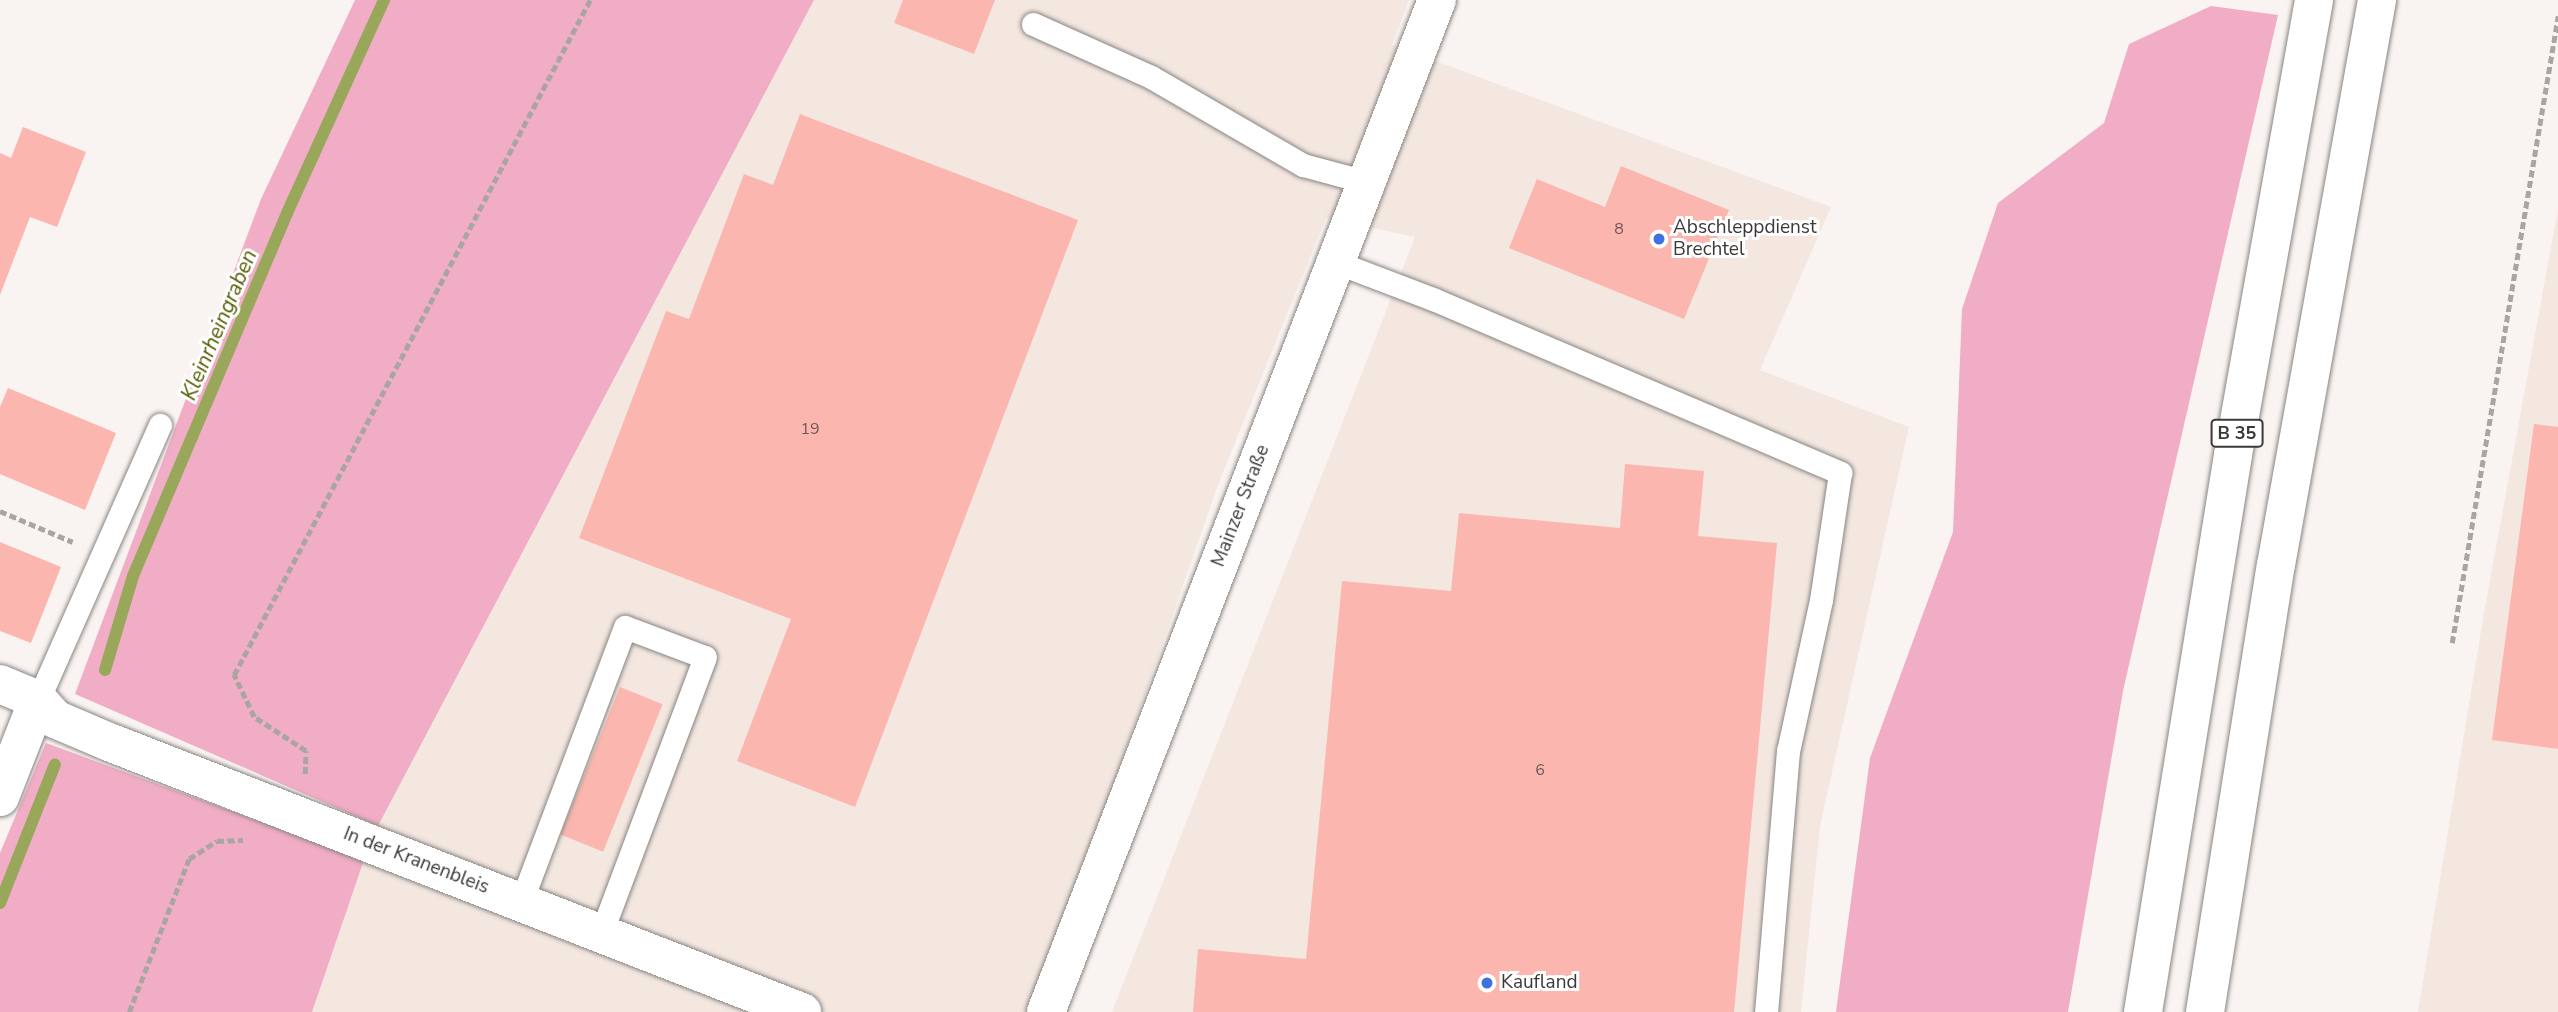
<!DOCTYPE html>
<meta charset="utf-8">
<style>
body{margin:0}
#map{position:relative;width:2558px;height:1012px;overflow:hidden;background:#f9f4f1;font-family:"Nunito Sans",sans-serif}
div>[style]{position:absolute}
[style*='--x']{left:calc(var(--x)*1px);top:calc(var(--y)*1px);width:calc(var(--w)*1px);rotate:calc(var(--a)*1deg)}
.built>*{inset:0;background:#f3e7e0}
.green>*{inset:0;background:#f0adc5}
.stream>*{height:12px;margin:-6px;padding:0 6px;transform-origin:6px;border-radius:6px;background:#99a75b}
.building>*{inset:0;background:#fbb7af;transform-origin:0 0}
.path>*{height:4.5px;margin-top:-2.25px;transform-origin:0;background:repeating-linear-gradient(90deg,#a9a5a3 0 7px,transparent 0 10.5px)}
.roads{filter:drop-shadow(0 0 2px #898582) drop-shadow(0 0 2px #898582)}
.lane>*{height:23px;margin:-11.5px;padding:0 11.5px;transform-origin:11.5px;border-radius:11.5px;background:#fff}
.street>*{height:38px;margin:-19px;padding:0 19px;transform-origin:19px;border-radius:19px;background:#fff}
.highway>*{height:38px;margin:-19px;padding:0 19px;transform-origin:19px;border-radius:19px;background:#fff}
.dots>*{width:19px;height:19px;translate:-50% -50%;box-sizing:border-box;border:4px solid #fff;border-radius:50%}
span{translate:-50% -50%;white-space:nowrap;text-align:center;line-height:1.15;-webkit-text-stroke:6px #fff;paint-order:stroke}
.number-label{font-size:16px;color:#6b5856}
.number-label span{-webkit-text-stroke-width:0}
.shield-label span{padding:2px 5px;background:#fff;border:2px solid;border-radius:5px;-webkit-text-stroke-width:0}
.shield-label{font-size:18px;color:#3b3938;font-weight:700}
.poi-label{font-size:19px;color:#3b3938}
.left{translate:0 -50%;text-align:left}
.street-label{font-size:19px;color:#3b3938}
.water-label{font-size:21px;color:#535e02;font-style:italic}
</style>
<div id="map">
<div class="built">
<i style="clip-path:polygon(814px 0,1409px 0,1392px 45px,1831px 207px,1760px 370px,1909px 427px,1820px 826px,1801px 1012px,1112px 1012px,1415px 237px,1326px 218px,1218px 485px,1034px 1012px,312px 1012px,371px 840px)"></i>
<i style="clip-path:polygon(2558px 209px,2558px 1012px,2418px 1012px,2484px 613px)"></i>
</div>
<div class="green">
<i style="clip-path:polygon(355px 0,814px 0,378px 826px,75px 694px,261px 199px)"></i>
<i style="clip-path:polygon(2211px 6px,2278px 15px,2123px 691px,2068px 1012px,1836px 1012px,1870px 758px,1953px 532px,1962px 309px,1998px 203px,2104px 123px,2129px 44px)"></i>
<i style="clip-path:polygon(46px 743px,364px 860px,312px 1012px,0 1012px,0 853px)"></i>
</div>
<div class="stream">
<i style="--x:105;--y:670;--w:98;--a:-73.4"></i>
<i style="--x:133;--y:576;--w:394;--a:-67"></i>
<i style="--x:287;--y:213;--w:234;--a:-65.5"></i>
<i style="--x:0;--y:903;--w:149;--a:-68.4"></i>
</div>
<div class="building">
<i style="clip-path:polygon(903px 0,995px 0,974px 54px,894px 23px)"></i>
<i style="clip-path:polygon(800px 114px,1078px 220px,855px 807px,737px 761px,791px 619px,579px 538px,666px 311px,689px 319px,744px 174px,773px 185px)"></i>
<i style="clip-path:polygon(23px 127px,86px 152px,57px 227px,30px 217px,0 295px,0 153px,11px 158px)"></i>
<i style="clip-path:polygon(1621px 166px,1729px 210px,1684px 319px,1509px 248px,1537px 179px,1605px 207px)"></i>
<i style="clip-path:polygon(8px 388px,116px 433px,85px 510px,0 474px,0 407px)"></i>
<i style="clip-path:polygon(2534px 424px,2558px 427px,2558px 749px,2492px 740px)"></i>
<i style="clip-path:polygon(1625px 464px,1704px 471px,1698px 536px,1777px 543px,1734px 1012px,1193px 1012px,1198px 949px,1306px 959px,1342px 581px,1451px 591px,1459px 513px,1620px 528px)"></i>
<i style="clip-path:polygon(0 542px,61px 567px,31px 643px,0 631px)"></i>
<i style="left:620px;top:687px;width:46px;height:159px;rotate:22deg"></i>
</div>
<div class="path">
<i style="--x:0;--y:511;--w:79;--a:23"></i>
<i style="--x:2452;--y:643;--w:636;--a:-80.4"></i>
<i style="--x:305;--y:774;--w:23;--a:-88"></i>
<i style="--x:306;--y:751;--w:62;--a:-146.8"></i>
<i style="--x:254;--y:717;--w:47;--a:-115.5"></i>
<i style="--x:234;--y:675;--w:763;--a:-62.19"></i>
<i style="--x:129;--y:1012;--w:164;--a:-68.6"></i>
<i style="--x:189;--y:859;--w:33;--a:-33"></i>
<i style="--x:217;--y:841;--w:26;--a:-2"></i>
</div>
<div class="roads">
<div class="lane">
<i style="--x:1033;--y:24;--w:129;--a:24.2"></i>
<i style="--x:1151;--y:77;--w:176;--a:30.1"></i>
<i style="--x:1303;--y:165;--w:65;--a:15.1"></i>
<i style="--x:1336;--y:262;--w:104;--a:20.9"></i>
<i style="--x:1433;--y:299;--w:443;--a:23.1"></i>
<i style="--x:1840;--y:473;--w:128;--a:98.5"></i>
<i style="--x:1821;--y:600;--w:155;--a:102.3"></i>
<i style="--x:1788;--y:751;--w:262;--a:94.8"></i>
<i style="--x:38;--y:700;--w:301;--a:-66.1"></i>
<i style="--x:521;--y:902;--w:294;--a:-69.3"></i>
<i style="--x:625;--y:627;--w:85;--a:20.6"></i>
<i style="--x:705;--y:657;--w:296;--a:110.6"></i>
</div>
<div class="street">
<i style="--x:0;--y:684;--w:41;--a:22.8"></i>
<i style="--x:38;--y:700;--w:25;--a:48"></i>
<i style="--x:55;--y:719;--w:59;--a:23.1"></i>
<i style="--x:109;--y:742;--w:744;--a:21.29"></i>
<i style="--x:0;--y:797;--w:104;--a:-68.6"></i>
<i style="--x:1046;--y:1012;--w:1085;--a:-68.88"></i>
</div>
<div class="highway">
<i style="--x:2143;--y:1012;--w:564;--a:-80.82"></i>
<i style="--x:2233;--y:455;--w:462;--a:-79.9"></i>
<i style="--x:2205;--y:1012;--w:453;--a:-81"></i>
<i style="--x:2276;--y:565;--w:574;--a:-79.86"></i>
</div>
</div>
<div class="dots">
<i style="left:1659px;top:239px;background:#3f71e1"></i>
<i style="left:1487px;top:983px;background:#3f71e1"></i>
</div>
<div class="number-label">
<span style="left:1619px;top:229px">8</span>
<span style="left:810px;top:429px">19</span>
<span style="left:1540px;top:770px">6</span>
</div>
<div class="shield-label">
<span style="left:2237px;top:433px">B 35</span>
</div>
<div class="poi-label">
<span class="left" style="left:1673px;top:239px">Abschleppdienst<br>Brechtel</span>
<span class="left" style="left:1501px;top:983px">Kaufland</span>
</div>
<div class="street-label">
<span style="left:1241px;top:506px;rotate:-69deg">Mainzer Straße</span>
<span style="left:416px;top:861px;rotate:21deg">In der Kranenbleis</span>
</div>
<div class="water-label">
<span style="left:219px;top:325px;rotate:-67deg">Kleinrheingraben</span>
</div>
</div>
